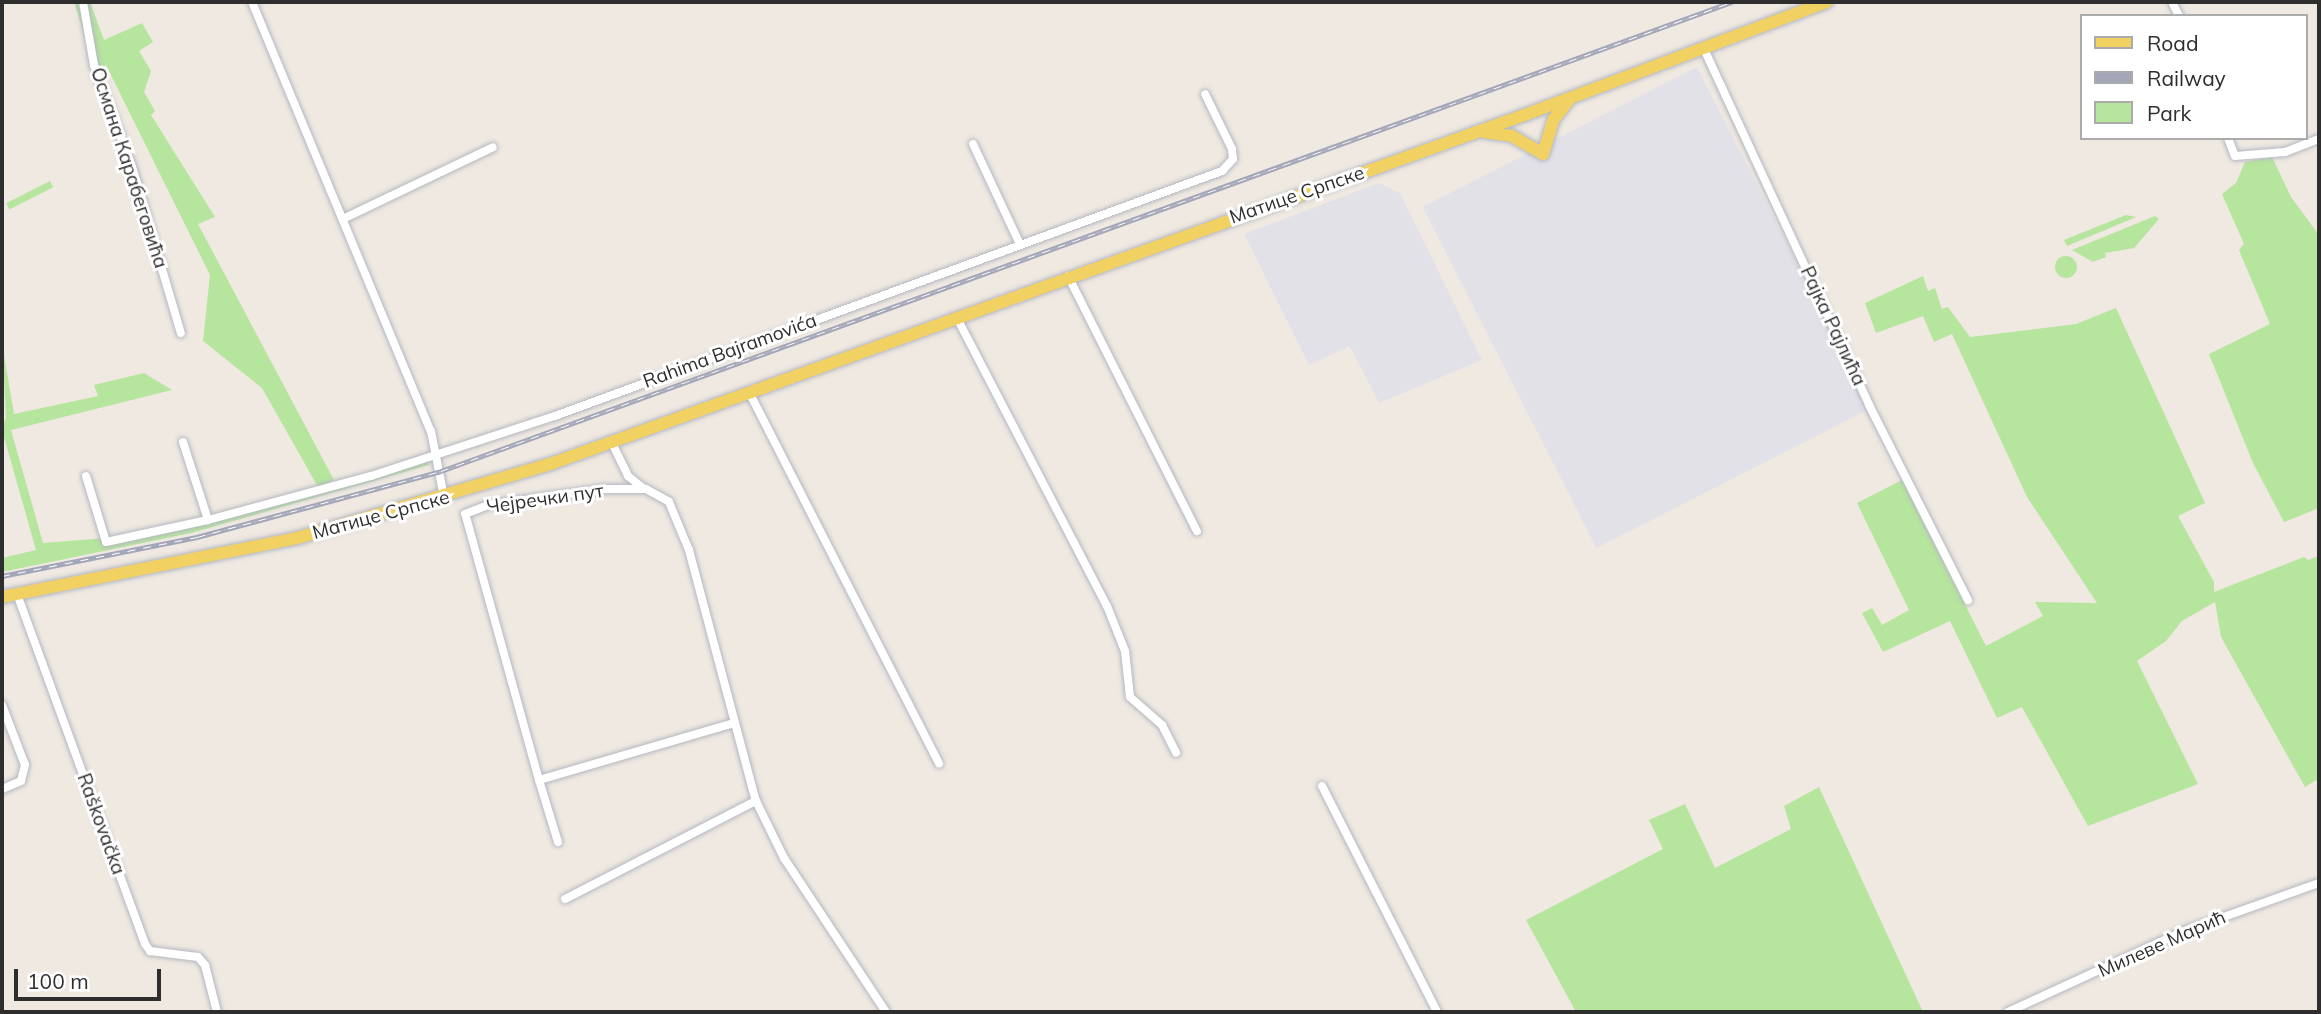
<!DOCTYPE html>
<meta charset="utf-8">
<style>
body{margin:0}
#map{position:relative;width:2321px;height:1014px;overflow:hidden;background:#efe9e1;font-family:Mulish,sans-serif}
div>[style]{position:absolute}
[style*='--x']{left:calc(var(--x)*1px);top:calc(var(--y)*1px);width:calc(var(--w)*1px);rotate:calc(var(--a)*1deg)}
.industrial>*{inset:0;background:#e3e1e8;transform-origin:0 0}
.green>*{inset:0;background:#b6e59e;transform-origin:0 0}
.round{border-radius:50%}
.roads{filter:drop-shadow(0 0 2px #b4b7c1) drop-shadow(0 0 2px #b4b7c1)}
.minor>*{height:8px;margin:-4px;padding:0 4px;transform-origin:4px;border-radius:4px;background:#fff}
.primary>*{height:12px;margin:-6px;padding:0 6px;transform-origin:6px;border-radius:6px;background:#f2d163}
.rail>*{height:5px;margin-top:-2.5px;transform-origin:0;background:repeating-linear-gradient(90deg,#fff 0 8px,#a3a6b8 0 16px);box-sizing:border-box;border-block:2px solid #a3a6b8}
span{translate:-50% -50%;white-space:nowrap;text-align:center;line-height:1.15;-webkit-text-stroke:6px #fff;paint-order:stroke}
.street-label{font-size:19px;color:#2e2e2e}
.frame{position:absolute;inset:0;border:4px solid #2e2e2e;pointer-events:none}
.legend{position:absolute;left:2080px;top:14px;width:228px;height:126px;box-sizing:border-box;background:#fff;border:2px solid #ababab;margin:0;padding:9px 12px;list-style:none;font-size:21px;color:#2e2e2e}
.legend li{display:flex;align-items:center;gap:14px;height:35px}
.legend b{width:35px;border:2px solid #ababab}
.scale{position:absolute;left:14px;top:969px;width:147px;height:32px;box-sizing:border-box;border:4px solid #2e2e2e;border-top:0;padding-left:9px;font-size:21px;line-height:24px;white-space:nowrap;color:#2e2e2e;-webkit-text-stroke:5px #fff;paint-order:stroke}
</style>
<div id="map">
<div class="industrial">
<i style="left:1697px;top:67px;width:383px;height:308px;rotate:63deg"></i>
<i style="clip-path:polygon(1379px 183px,1400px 193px,1482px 360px,1379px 403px,1350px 346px,1309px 365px,1244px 234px)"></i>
</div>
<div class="green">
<i style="clip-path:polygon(74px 2px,90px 2px,104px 40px,142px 23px,153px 42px,139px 51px,151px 71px,144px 92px,155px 111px,151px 115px,215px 217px,198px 224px,334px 480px,318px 487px,262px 388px,203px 341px,210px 275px,106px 65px,102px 69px,129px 156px,125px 162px)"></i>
<i style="clip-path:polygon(2272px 157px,2291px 197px,2319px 235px,2319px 508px,2284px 522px,2253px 463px,2209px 354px,2270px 324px,2239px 250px,2244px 244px,2222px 194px,2236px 183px,2245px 162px)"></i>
<i style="left:50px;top:181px;width:7px;height:49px;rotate:63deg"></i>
<i style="clip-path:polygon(2126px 215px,2136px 217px,2067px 246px,2064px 240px)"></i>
<i style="clip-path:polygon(2155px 216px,2159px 219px,2134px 248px,2105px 253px,2106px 257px,2093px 262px,2072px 250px)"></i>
<i class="round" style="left:2055px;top:256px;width:22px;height:22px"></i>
<i style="clip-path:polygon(1923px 276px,1928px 291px,1935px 288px,1942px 309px,1948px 307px,1970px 337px,2076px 324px,2116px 308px,2205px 503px,2178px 516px,2214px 582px,2214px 592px,2304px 557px,2308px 560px,2319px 556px,2319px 787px,2316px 780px,2305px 787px,2221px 637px,2215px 602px,2182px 621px,2166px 641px,2137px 661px,2198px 784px,2088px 826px,2022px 707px,1997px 718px,1950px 621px,1883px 652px,1862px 613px,1872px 608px,1882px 625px,1909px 610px,1857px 503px,1902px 480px,1986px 646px,2043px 616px,2035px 602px,2097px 603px,2027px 497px,1952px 334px,1934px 342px,1923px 316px,1876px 333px,1865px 303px)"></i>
<i style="clip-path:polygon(2px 343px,14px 414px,98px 396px,94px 385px,144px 373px,172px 390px,11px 430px,43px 543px,106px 538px,107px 544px,427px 458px,429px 465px,191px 533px,2px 572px,2px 558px,36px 550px,2px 430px,6px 417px)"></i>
<i style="clip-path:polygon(1819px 787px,1923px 1012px,1576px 1012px,1526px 920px,1663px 849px,1649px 820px,1685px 804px,1715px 868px,1791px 829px,1784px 806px)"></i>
</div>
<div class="roads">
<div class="minor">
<i style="--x:83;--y:2;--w:64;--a:80.1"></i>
<i style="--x:94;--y:65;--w:109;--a:69.6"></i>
<i style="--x:132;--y:167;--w:173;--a:73.6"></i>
<i style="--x:252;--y:2;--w:465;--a:67.4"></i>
<i style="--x:431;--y:431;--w:67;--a:78.9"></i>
<i style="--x:2172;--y:2;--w:16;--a:63"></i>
<i style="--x:1704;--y:49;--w:392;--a:65.1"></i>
<i style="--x:1869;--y:405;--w:219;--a:63.1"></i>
<i style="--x:2228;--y:138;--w:19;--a:69"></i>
<i style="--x:2235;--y:156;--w:50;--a:-4.6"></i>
<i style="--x:2285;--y:152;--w:36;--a:-21"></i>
<i style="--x:973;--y:144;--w:108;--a:64.9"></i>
<i style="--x:343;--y:219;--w:166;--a:-25.6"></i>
<i style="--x:1068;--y:276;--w:286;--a:63.2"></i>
<i style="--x:957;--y:318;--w:325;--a:62.5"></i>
<i style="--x:1107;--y:606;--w:48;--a:68.2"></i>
<i style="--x:1125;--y:651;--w:46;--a:83.8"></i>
<i style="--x:1130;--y:697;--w:43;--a:41.2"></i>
<i style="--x:1162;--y:725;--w:31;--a:63"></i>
<i style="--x:750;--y:394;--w:415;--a:62.9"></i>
<i style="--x:183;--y:442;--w:82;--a:72.2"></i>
<i style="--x:208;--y:520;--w:169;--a:-15.1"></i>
<i style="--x:371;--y:476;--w:194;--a:-18.1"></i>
<i style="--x:555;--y:416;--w:711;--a:-20.17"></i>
<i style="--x:1222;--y:171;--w:16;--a:-47"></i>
<i style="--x:1233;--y:159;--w:10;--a:-96"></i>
<i style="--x:1232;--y:149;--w:61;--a:-116.1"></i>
<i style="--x:612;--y:443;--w:37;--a:64"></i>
<i style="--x:628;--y:476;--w:19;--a:39"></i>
<i style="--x:86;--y:476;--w:69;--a:73.1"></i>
<i style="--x:106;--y:542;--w:104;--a:-12.2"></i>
<i style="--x:17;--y:594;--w:373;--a:69.9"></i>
<i style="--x:145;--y:944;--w:9;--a:54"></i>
<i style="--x:150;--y:951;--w:48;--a:7.1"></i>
<i style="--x:198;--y:957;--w:11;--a:49"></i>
<i style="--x:205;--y:965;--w:49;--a:75.7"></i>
<i style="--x:2;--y:705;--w:64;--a:69"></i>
<i style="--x:25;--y:765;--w:16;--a:104"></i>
<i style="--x:21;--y:781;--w:21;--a:157"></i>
<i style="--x:734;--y:723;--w:203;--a:163.7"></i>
<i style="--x:539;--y:780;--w:276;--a:-105.5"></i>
<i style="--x:465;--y:514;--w:25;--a:-21"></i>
<i style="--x:488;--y:505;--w:118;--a:-7.8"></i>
<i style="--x:605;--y:489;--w:41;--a:0"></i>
<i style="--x:646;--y:489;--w:26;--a:29"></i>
<i style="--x:669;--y:502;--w:52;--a:67.4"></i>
<i style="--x:689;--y:550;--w:260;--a:75.1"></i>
<i style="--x:756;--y:801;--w:64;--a:63.8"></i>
<i style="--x:784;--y:858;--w:185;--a:56.5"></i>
<i style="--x:539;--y:780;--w:65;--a:73"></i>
<i style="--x:1322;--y:786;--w:254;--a:63"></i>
<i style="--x:565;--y:899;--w:215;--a:-27.2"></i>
<i style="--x:2008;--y:1012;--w:192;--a:-24.7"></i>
<i style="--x:2182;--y:932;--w:145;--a:-19.7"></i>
</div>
<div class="primary">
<i style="--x:1484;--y:132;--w:28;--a:8"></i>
<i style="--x:1512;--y:136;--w:36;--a:30"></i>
<i style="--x:1543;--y:154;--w:37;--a:-73"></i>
<i style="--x:1554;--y:119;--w:23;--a:-52"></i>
<i style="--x:2;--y:597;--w:301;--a:-11.3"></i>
<i style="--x:297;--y:538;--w:267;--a:-16.3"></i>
<i style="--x:553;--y:463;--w:1035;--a:-19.71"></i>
<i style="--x:1527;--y:114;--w:320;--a:-20.5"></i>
</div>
</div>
<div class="rail">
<i style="--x:2;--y:576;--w:199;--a:-11.3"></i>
<i style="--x:197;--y:537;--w:253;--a:-15.1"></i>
<i style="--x:441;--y:471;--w:1374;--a:-19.97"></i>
</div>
<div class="street-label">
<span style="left:129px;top:168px;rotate:72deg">Османа Карабеговића</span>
<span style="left:1297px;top:195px;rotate:-19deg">Матице Српске</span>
<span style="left:1833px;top:326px;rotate:65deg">Рајка Рајлића</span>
<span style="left:730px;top:351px;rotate:-20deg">Rahima Bajramovića</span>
<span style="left:545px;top:499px;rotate:-8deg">Чејречки пут</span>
<span style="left:381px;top:515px;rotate:-15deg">Матице Српске</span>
<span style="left:101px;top:824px;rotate:70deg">Raškovačka</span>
<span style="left:2162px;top:944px;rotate:-24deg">Милеве Мaрић</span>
</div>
<div class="frame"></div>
<ul class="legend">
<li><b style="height:9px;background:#f2d163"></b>Road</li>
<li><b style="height:9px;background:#a3a6b8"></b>Railway</li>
<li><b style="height:19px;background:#b6e59e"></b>Park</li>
</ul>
<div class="scale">100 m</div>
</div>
